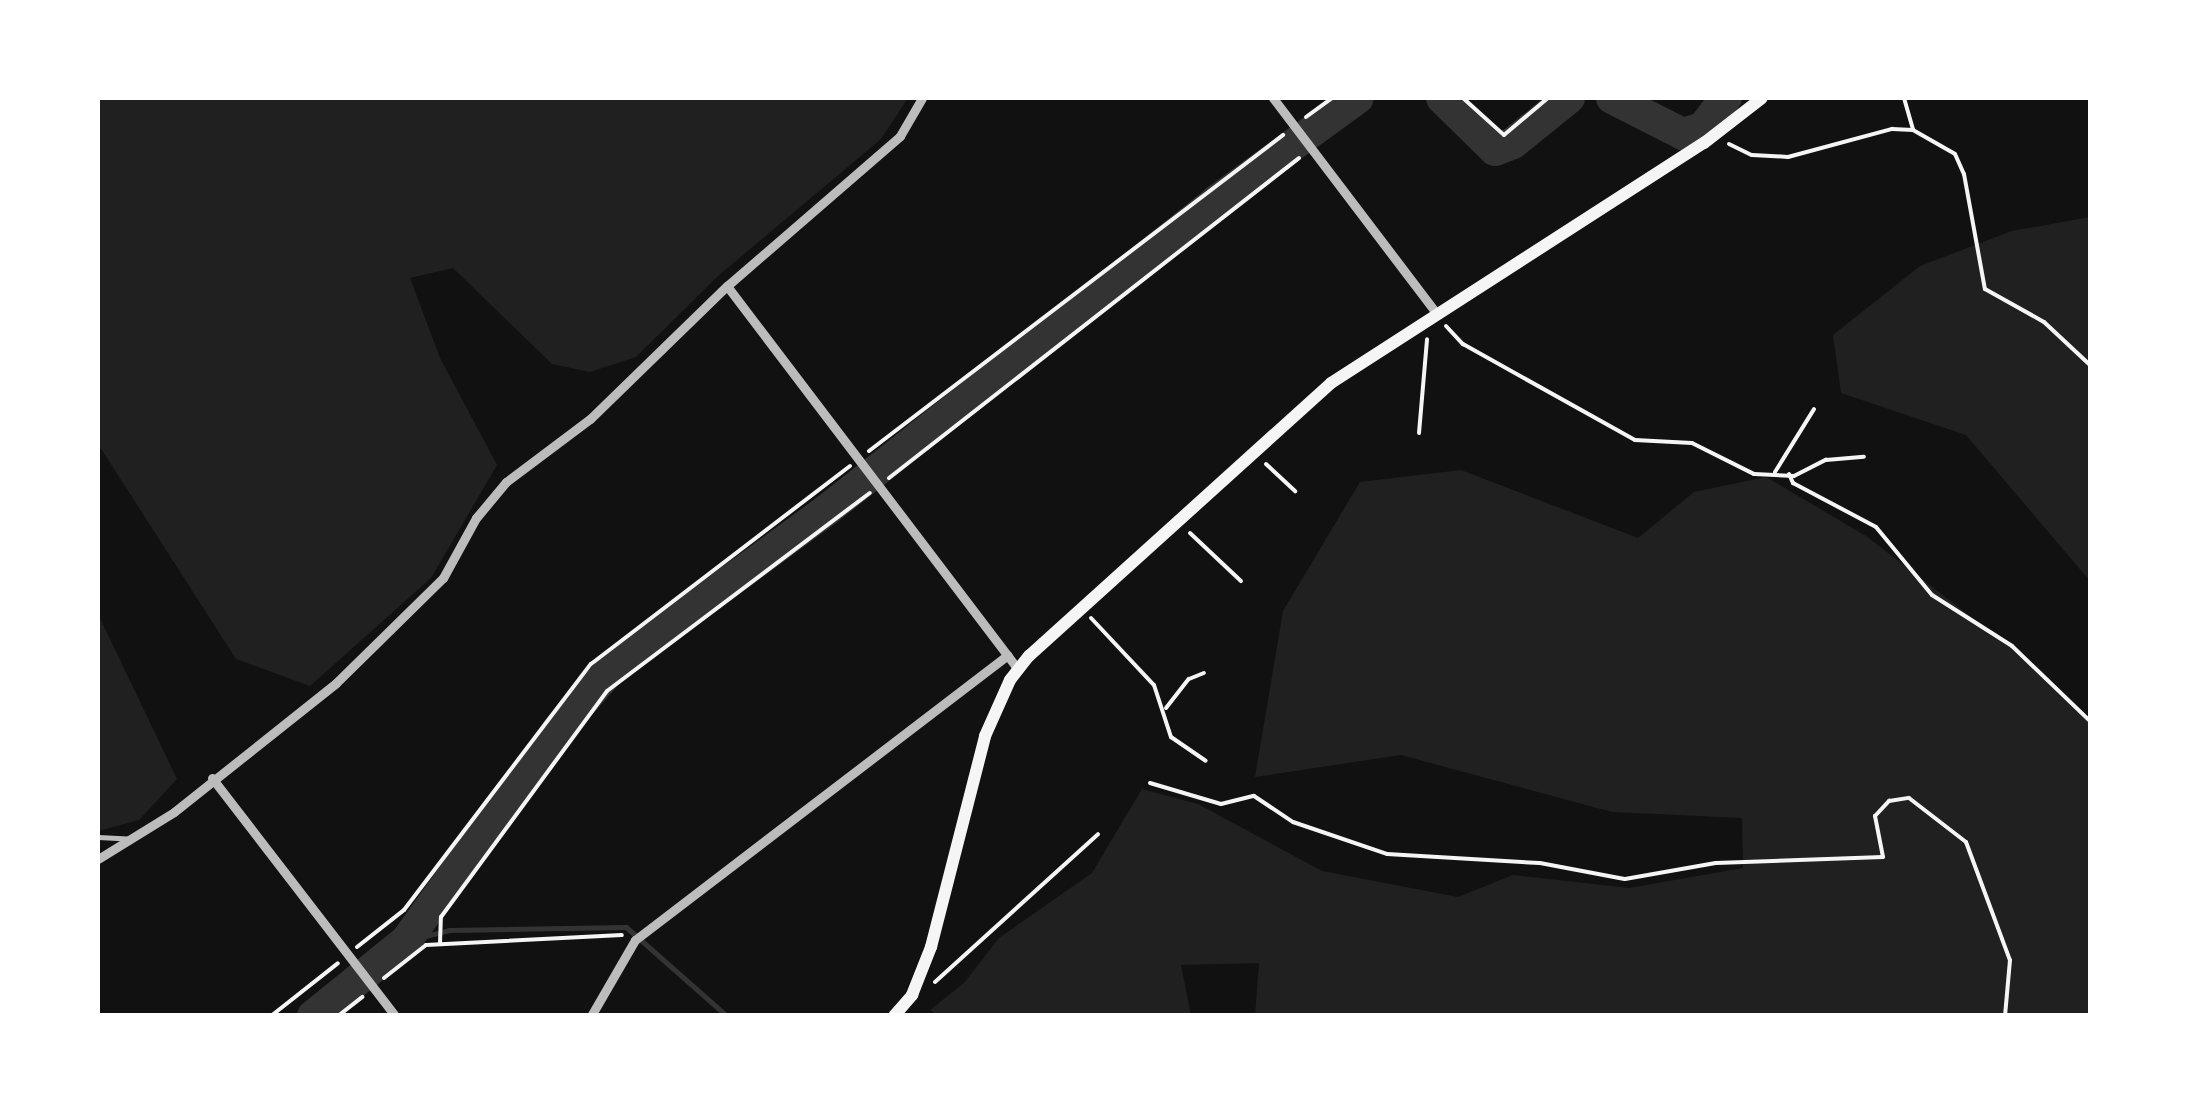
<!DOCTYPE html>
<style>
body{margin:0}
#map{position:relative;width:2188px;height:1113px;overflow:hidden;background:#111;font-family:"PT Sans Narrow",sans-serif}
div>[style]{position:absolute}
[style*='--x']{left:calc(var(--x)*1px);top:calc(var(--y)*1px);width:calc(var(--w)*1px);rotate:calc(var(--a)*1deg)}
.green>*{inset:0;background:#202020}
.stream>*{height:5px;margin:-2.5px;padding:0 2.5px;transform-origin:2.5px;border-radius:2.5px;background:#333}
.river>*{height:32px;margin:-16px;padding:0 16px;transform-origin:16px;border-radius:16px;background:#333}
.path>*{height:4px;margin:-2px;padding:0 2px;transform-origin:2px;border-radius:2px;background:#f5f5f5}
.service>*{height:5px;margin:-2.5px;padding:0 2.5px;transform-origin:2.5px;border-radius:2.5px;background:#bcbcbc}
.minor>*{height:9px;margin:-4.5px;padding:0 4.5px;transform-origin:4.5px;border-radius:4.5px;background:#bcbcbc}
.secondary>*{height:12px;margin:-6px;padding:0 6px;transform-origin:6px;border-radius:6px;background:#f5f5f5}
span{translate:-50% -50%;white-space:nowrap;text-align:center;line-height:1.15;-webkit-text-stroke:10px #fff;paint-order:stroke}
.frame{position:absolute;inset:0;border:100px solid #fff;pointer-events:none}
</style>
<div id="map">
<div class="green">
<i style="clip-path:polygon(98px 98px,908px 98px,881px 139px,718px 276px,636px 357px,590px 372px,552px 364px,453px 268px,410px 278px,440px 358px,497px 465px,431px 578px,310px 686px,236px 659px,98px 444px)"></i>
<i style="clip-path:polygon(2090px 217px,2090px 581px,1966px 435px,1841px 393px,1833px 335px,1920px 266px,2012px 231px)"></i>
<i style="clip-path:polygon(1461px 470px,1638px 538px,1694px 492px,1766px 477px,1866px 536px,2044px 673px,2090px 722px,2090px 1015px,1255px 1015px,1259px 963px,1181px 965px,1191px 1015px,938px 1016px,930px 1010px,964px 983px,999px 938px,1092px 873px,1142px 789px,1198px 804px,1322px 871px,1458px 897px,1513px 875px,1629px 888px,1743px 868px,1742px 818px,1612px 812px,1401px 755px,1255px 777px,1283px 611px,1360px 482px)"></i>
<i style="clip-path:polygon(98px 614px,177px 779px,139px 820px,98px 831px)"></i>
</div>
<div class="stream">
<i style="--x:406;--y:941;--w:44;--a:-14.3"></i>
<i style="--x:449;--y:930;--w:177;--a:-1"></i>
<i style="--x:626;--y:927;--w:135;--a:41.4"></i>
</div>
<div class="river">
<i style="--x:1442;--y:98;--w:74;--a:44.5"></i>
<i style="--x:1495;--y:150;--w:19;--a:-21"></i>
<i style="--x:1513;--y:143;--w:72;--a:-38.8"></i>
<i style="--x:1612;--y:98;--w:80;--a:26.9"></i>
<i style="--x:1683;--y:134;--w:21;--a:-17"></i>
<i style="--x:1703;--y:128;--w:38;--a:-53"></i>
<i style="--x:313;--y:1016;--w:119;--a:-38.9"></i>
<i style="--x:406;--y:941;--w:262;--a:-54.3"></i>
<i style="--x:559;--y:728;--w:81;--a:-48.5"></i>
<i style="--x:613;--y:667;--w:267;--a:-36.3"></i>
<i style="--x:828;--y:509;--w:495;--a:-38.4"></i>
<i style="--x:1216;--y:201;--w:175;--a:-36"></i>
</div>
<div class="path">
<i style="--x:1463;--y:98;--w:55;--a:42.1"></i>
<i style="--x:1504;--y:135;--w:57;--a:-40.1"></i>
<i style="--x:1904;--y:98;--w:33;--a:74"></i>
<i style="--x:1913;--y:130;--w:48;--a:29.7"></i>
<i style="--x:1955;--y:154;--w:22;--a:66"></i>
<i style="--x:1964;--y:174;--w:117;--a:79.7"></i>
<i style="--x:1985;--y:289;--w:68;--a:29.2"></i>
<i style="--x:2044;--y:322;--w:63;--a:43.1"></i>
<i style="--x:1306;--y:117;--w:32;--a:-36"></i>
<i style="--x:1729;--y:144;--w:25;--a:26"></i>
<i style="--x:1752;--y:155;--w:36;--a:3"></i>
<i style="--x:1788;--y:157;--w:108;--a:-15.1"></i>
<i style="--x:1892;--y:129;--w:21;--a:3"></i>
<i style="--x:1446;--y:326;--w:25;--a:47"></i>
<i style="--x:1463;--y:344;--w:197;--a:29.2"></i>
<i style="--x:1635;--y:440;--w:57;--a:3"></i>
<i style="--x:1692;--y:443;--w:69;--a:26.6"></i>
<i style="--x:1754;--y:474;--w:40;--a:2.9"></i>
<i style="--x:1794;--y:476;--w:36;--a:-27"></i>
<i style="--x:1826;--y:460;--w:38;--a:-5"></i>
<i style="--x:1419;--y:433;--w:94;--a:-85.1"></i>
<i style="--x:869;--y:451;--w:521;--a:-37.35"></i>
<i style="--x:1266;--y:464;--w:40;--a:43"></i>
<i style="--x:1775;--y:472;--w:74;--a:-58.2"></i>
<i style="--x:1789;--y:474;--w:10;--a:66"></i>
<i style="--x:1793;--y:483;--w:94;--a:27.9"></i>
<i style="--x:1876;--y:527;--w:88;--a:50.5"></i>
<i style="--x:1932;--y:595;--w:95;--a:32.5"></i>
<i style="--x:2012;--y:646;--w:108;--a:43.9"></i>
<i style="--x:889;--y:478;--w:520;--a:-37.97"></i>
<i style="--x:1190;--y:533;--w:70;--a:43.3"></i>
<i style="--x:1091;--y:618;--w:92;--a:46.8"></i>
<i style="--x:1154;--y:685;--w:55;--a:71.9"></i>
<i style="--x:1171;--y:737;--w:42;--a:34.4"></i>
<i style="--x:1166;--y:708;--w:37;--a:-52"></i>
<i style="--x:1189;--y:679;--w:16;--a:-22"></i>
<i style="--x:1150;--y:783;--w:74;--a:16.5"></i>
<i style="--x:1221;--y:804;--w:34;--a:-14"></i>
<i style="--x:1254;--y:796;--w:47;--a:33.7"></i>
<i style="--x:1293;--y:822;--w:99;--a:18.8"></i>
<i style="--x:1387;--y:854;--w:153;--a:3.4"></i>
<i style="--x:1540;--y:863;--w:86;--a:10.7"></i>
<i style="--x:1625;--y:879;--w:92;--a:-10"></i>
<i style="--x:1716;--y:863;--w:167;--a:-2.1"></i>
<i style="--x:1883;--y:857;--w:42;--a:-101"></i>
<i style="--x:1875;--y:816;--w:21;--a:-47"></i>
<i style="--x:1889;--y:801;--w:20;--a:-9"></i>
<i style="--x:1909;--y:798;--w:72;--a:37.7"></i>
<i style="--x:1966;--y:842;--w:126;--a:69.6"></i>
<i style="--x:2010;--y:960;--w:56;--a:95.1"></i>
<i style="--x:440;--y:943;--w:26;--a:-88"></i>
<i style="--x:441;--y:917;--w:280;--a:-53.7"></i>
<i style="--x:607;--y:691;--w:329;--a:-37"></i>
<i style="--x:357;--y:947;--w:60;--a:-38.2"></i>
<i style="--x:404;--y:910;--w:309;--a:-52.8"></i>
<i style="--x:591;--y:664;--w:326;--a:-37.4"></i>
<i style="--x:384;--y:978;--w:53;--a:-38.2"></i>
<i style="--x:426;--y:945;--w:196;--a:-2.9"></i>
<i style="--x:935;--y:982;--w:220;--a:-42.2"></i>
<i style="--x:271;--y:1016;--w:85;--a:-38.3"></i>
<i style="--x:338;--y:1016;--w:31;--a:-38"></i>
</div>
<div class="service">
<i style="--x:98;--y:837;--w:34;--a:3"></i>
</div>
<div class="minor">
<i style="--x:1273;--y:98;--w:271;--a:52.8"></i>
<i style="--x:727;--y:286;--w:481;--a:52.8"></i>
<i style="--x:212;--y:778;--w:300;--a:52.4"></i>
<i style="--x:98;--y:859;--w:89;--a:-31.7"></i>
<i style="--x:174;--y:812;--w:207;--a:-38.5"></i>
<i style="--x:336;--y:683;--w:150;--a:-44.5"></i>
<i style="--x:443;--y:578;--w:68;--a:-61.2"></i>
<i style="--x:476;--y:518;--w:47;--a:-50.2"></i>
<i style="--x:506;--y:482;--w:105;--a:-36.9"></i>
<i style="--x:590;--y:419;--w:191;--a:-44.2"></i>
<i style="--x:727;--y:286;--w:229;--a:-40.9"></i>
<i style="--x:900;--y:136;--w:44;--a:-59.9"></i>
<i style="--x:591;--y:1016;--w:88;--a:-59.9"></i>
<i style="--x:635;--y:940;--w:469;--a:-37.4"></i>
</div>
<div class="secondary">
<i style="--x:894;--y:1016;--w:28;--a:-49"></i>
<i style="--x:912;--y:995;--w:52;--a:-68.4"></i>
<i style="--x:931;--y:947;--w:218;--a:-75.6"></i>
<i style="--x:985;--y:736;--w:61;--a:-65.9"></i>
<i style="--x:1010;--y:680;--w:31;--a:-52"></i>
<i style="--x:1029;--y:656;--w:407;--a:-42.1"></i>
<i style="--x:1331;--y:383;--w:444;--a:-32.8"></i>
<i style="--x:1704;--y:143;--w:73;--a:-37.8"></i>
</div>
<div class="frame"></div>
</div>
